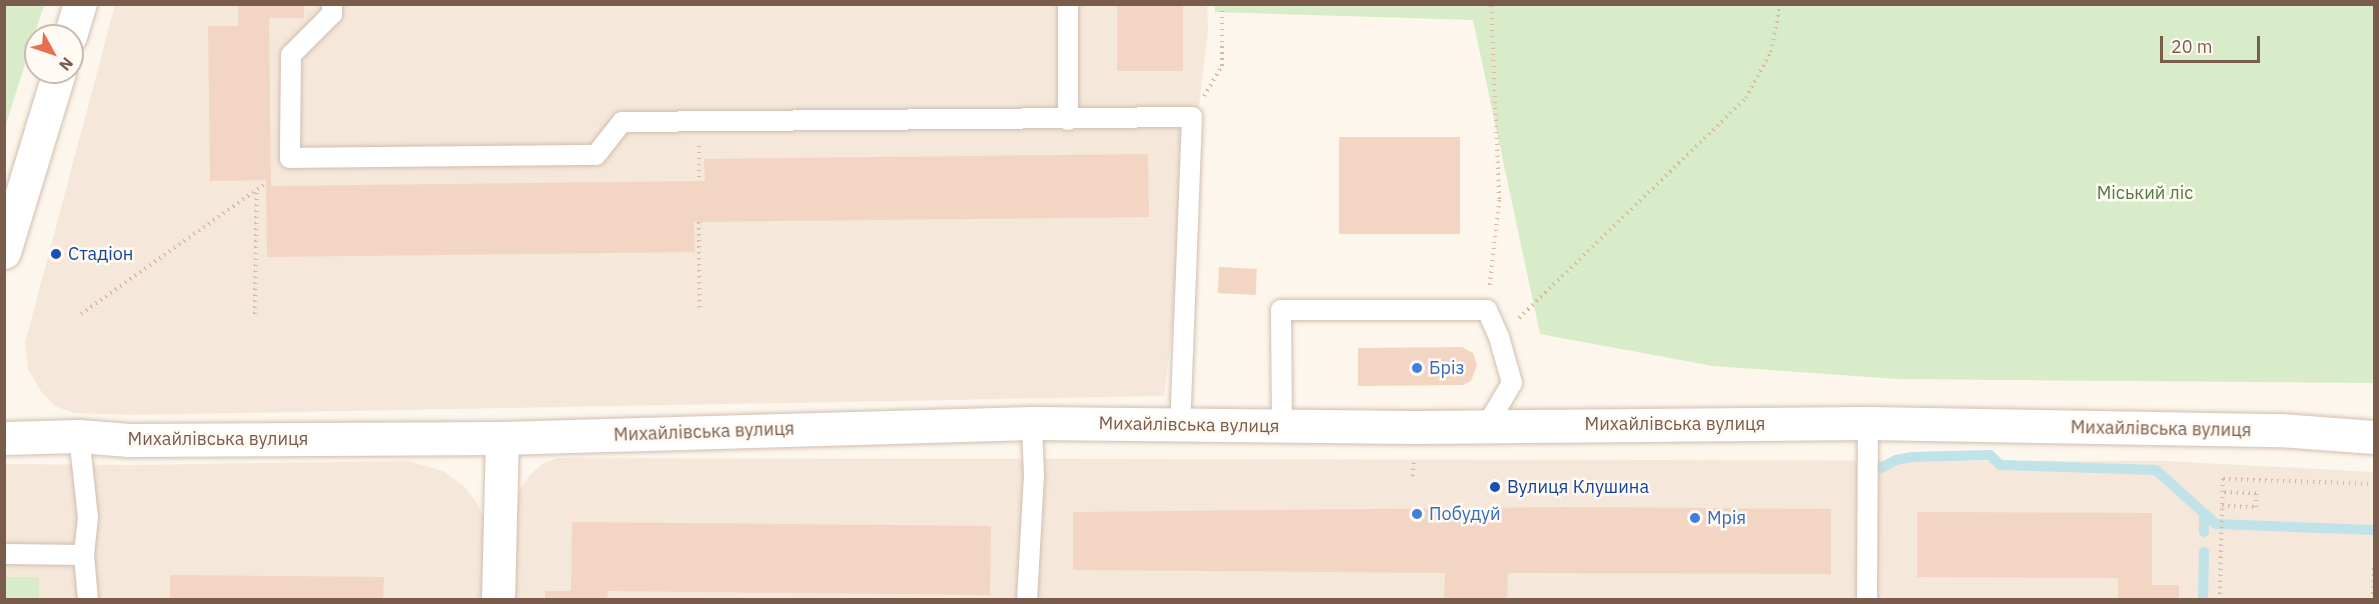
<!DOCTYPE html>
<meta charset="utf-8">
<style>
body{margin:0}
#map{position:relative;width:2379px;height:604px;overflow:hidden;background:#fdf6ec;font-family:"IBM Plex Sans",sans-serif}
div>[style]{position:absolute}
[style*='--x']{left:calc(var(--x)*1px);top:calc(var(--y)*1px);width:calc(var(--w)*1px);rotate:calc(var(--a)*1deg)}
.residential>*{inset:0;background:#f5e8da}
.green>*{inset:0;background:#d8ecc9;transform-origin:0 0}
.stream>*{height:10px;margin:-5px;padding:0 5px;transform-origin:5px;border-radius:5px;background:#bfe3e8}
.building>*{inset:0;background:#f3d5c3;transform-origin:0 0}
.path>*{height:4px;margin-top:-2px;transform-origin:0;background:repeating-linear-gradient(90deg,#d9b8a5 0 1.5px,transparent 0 6px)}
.roads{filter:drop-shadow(0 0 2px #d1beb0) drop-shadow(0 0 2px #d1beb0)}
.service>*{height:20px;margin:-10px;padding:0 10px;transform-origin:10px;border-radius:10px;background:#fff}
.tertiary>*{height:33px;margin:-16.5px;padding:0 16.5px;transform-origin:16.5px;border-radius:16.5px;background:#fff}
.secondary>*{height:33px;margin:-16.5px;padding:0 16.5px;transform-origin:16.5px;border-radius:16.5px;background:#fff}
.dots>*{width:16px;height:16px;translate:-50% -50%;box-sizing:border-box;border:3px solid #fffaf3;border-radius:50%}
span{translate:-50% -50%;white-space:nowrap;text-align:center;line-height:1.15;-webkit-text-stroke:5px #fffaf3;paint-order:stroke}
.park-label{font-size:18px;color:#537a41}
.transit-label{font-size:18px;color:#164399}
.left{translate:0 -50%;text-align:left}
.shop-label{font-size:18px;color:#366cbe}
.street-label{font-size:18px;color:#7a5c4d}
.frame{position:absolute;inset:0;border:6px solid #7a5c4d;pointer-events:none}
.north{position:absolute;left:24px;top:24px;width:60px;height:60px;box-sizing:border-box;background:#fffaf3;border:2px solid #cabbb1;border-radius:50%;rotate:130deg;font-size:16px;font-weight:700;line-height:24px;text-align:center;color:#7a5c4d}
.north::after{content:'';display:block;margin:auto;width:21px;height:27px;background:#e76f51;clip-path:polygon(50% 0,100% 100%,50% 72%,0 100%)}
.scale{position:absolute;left:2160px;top:36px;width:100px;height:27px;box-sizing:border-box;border:3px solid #7a5c4d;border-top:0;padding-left:8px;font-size:18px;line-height:21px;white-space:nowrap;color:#7a5c4d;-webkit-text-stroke:4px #fffaf3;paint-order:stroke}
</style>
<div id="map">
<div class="residential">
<i style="clip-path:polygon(115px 5px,1207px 5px,1208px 30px,1164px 396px,129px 415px,74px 413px,55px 406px,40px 390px,28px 369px,25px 343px)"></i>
<i style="clip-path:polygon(557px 458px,2167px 461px,2374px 472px,2374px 599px,510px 600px,513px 513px,519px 491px,529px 476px,542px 464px)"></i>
<i style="clip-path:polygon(409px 461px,443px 471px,465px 487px,476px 502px,486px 522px,481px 599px,5px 600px,5px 464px,129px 465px)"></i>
</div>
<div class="green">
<i style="clip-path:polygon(5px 4px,44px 5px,5px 127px,4px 5px)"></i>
<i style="clip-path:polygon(1215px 5px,2374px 5px,2374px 383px,1897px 379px,1713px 366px,1540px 334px,1473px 20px,1215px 12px)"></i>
<i style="left:5px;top:577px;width:34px;height:22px"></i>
</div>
<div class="stream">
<i style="--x:1881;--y:468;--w:17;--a:-28"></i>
<i style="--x:1896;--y:460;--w:15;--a:-11"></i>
<i style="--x:1911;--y:457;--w:79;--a:-1.5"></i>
<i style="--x:1990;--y:455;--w:14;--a:45"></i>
<i style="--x:2000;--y:465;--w:156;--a:1.8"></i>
<i style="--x:2156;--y:470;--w:81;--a:42"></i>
<i style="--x:2216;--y:524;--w:158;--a:2.2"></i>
<i style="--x:2204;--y:532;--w:18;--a:-90"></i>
<i style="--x:2203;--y:600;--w:48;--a:-88.8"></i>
</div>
<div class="building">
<i style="clip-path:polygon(238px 4px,304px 4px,304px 18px,269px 18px,271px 186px,705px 181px,704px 159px,1148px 154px,1149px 217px,694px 222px,695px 252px,267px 257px,266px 180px,210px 181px,208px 26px,238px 26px)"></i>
<i style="left:1117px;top:4px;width:66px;height:67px"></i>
<i style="left:1339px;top:137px;width:121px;height:97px"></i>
<i style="left:1219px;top:267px;width:38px;height:26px;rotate:3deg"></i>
<i style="clip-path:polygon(1462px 347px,1473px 353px,1477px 365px,1471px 381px,1463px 385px,1358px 386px,1358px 348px)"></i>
<i style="clip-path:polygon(1565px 507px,1831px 509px,1831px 574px,1508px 573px,1507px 600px,1444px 600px,1445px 573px,1073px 570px,1073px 512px)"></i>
<i style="clip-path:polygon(1917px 512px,2152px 513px,2152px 585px,2179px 585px,2179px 600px,2118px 600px,2118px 578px,1917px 577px)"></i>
<i style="clip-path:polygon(572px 522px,991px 526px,990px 595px,608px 591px,607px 600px,545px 600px,545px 591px,571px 591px)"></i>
<i style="clip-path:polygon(170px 575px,384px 577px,383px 598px,386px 600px,170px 600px)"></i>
</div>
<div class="path">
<i style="--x:1204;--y:96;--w:35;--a:-59"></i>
<i style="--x:1222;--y:66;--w:62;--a:-90"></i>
<i style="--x:699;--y:146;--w:35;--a:90"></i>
<i style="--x:699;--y:222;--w:90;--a:89.4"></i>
<i style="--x:1490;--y:285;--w:86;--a:-84"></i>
<i style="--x:1499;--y:199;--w:195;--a:-92.3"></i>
<i style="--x:81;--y:314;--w:227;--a:-35.3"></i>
<i style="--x:255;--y:314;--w:122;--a:-89.1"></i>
<i style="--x:1519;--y:318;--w:316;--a:-44.1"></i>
<i style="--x:1746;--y:98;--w:52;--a:-61.5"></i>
<i style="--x:1771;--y:52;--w:49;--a:-79.4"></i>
<i style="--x:1413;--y:476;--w:15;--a:-86"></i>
<i style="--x:2222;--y:506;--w:34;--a:2"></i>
<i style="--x:2256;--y:507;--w:14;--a:-90"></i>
<i style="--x:2256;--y:493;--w:34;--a:-178"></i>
<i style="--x:2220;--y:600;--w:121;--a:-88.6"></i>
<i style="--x:2223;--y:479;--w:151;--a:1.9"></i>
<i style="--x:2373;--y:600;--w:36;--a:-88"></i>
</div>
<div class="roads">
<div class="service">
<i style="--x:332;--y:4;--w:10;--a:90"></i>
<i style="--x:332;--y:14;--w:58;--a:135"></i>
<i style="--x:291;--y:55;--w:103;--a:90.6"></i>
<i style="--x:290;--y:158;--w:306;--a:-0.6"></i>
<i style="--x:596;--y:155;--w:42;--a:-51.8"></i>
<i style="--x:622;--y:122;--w:570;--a:-0.5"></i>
<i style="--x:1192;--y:117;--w:309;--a:92.2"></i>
<i style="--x:1068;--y:4;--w:116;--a:90"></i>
<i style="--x:1282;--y:426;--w:116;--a:-90.5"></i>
<i style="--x:1281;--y:310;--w:206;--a:0"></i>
<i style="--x:1487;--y:310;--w:30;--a:66"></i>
<i style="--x:1499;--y:337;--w:48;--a:74.2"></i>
<i style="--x:1512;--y:383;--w:49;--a:120.8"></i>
<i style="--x:79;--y:436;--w:81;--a:83.7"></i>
<i style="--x:88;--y:517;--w:38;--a:96"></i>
<i style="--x:84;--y:555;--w:45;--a:84.9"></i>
<i style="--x:4;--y:554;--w:80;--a:0.7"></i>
<i style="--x:1027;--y:600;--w:124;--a:-86.8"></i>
<i style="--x:1034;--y:476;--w:53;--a:-92.2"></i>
<i style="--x:1867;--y:600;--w:177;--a:-89.7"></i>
</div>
<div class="tertiary">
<i style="--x:498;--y:600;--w:162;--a:-88.6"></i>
</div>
<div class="secondary">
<i style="--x:70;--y:36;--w:34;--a:-73"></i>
<i style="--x:4;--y:252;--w:188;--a:-73"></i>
<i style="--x:4;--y:438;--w:75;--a:-1.5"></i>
<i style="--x:79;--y:436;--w:50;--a:4.6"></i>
<i style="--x:129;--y:440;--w:373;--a:-0.3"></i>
<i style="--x:502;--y:438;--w:530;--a:-1.62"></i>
<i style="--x:1032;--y:423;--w:383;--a:0.6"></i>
<i style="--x:1415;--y:427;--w:453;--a:-0.5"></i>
<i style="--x:1868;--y:423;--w:412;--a:1"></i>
<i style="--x:2280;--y:430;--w:94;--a:4.3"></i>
</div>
</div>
<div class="dots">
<i style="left:56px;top:254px;background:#1a4fb4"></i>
<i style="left:1417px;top:368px;background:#3f7fe0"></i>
<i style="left:1495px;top:487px;background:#1a4fb4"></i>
<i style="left:1417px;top:514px;background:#3f7fe0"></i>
<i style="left:1695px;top:518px;background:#3f7fe0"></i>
</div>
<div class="park-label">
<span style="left:2145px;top:193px">Міський ліс</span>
</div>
<div class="transit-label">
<span class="left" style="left:68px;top:254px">Стадіон</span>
<span class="left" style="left:1507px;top:487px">Вулиця Клушина</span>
</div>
<div class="shop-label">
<span class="left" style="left:1429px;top:368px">Бріз</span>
<span class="left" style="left:1429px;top:514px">Побудуй</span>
<span class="left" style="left:1707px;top:518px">Мрія</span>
</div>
<div class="street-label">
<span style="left:1675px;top:424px">Михайлівська вулиця</span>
<span style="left:1189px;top:425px;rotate:1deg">Михайлівська вулиця</span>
<span style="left:2161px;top:429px;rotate:1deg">Михайлівська вулиця</span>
<span style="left:704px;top:432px;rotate:-2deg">Михайлівська вулиця</span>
<span style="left:218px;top:439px">Михайлівська вулиця</span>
</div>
<div class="frame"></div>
<div class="north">N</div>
<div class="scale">20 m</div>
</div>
